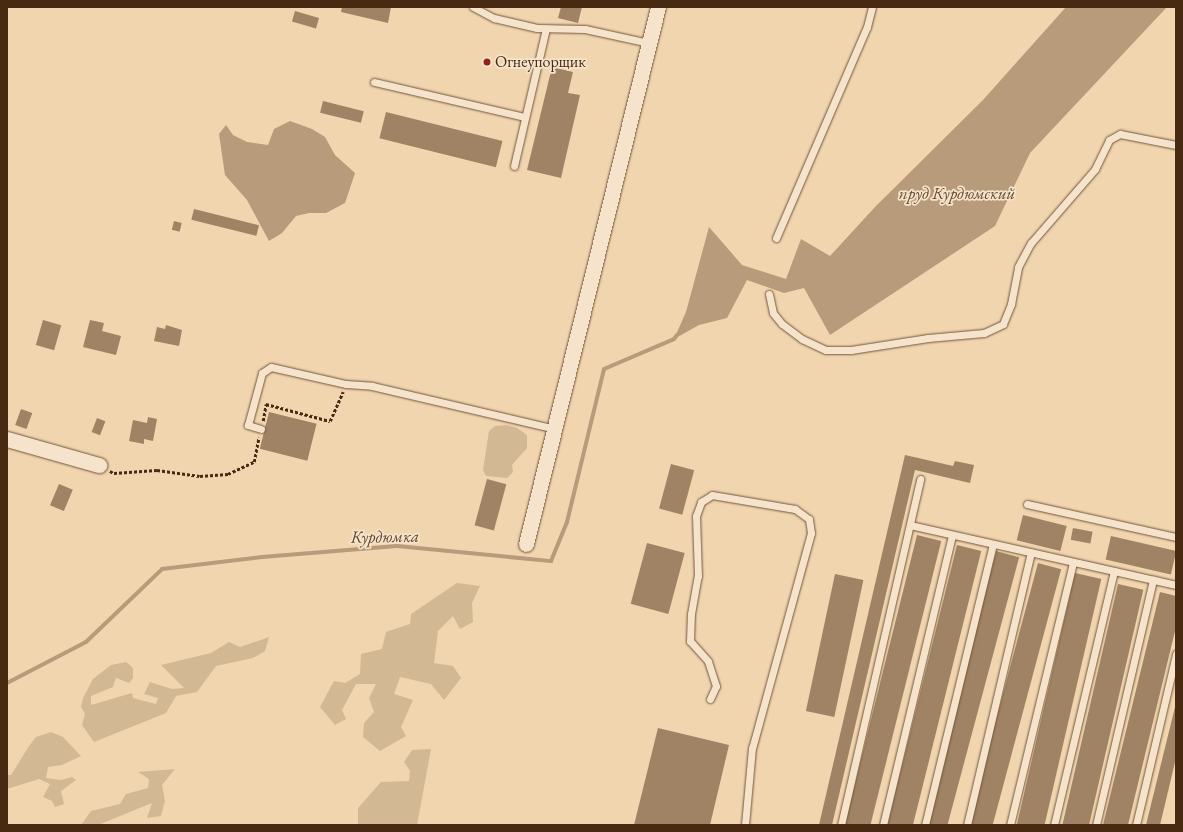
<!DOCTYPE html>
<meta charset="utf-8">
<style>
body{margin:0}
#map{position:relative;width:1183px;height:832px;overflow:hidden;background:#f0d5af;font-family:"EB Garamond",serif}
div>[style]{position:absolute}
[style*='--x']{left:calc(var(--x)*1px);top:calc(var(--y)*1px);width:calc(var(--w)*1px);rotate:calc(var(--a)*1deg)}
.green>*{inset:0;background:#d3b894}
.water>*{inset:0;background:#b79b7a}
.stream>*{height:4px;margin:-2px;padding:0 2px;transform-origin:2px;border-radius:2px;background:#b79b7a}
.building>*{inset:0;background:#9f8364;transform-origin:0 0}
.path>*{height:2.5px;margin-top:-1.25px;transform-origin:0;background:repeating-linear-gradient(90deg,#482a12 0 3px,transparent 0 5px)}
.roads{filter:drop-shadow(0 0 1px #725539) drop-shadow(0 0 1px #725539)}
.lane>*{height:7px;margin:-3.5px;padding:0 3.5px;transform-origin:3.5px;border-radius:3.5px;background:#f5e4cb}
.street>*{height:15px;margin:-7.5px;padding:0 7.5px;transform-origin:7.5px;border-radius:7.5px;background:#f5e4cb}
.dots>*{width:11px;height:11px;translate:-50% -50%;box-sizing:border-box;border:2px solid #f5e4cb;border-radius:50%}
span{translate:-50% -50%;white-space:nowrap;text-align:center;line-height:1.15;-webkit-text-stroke:3.5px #f5e4cb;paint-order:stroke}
.poi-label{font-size:16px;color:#482a12}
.left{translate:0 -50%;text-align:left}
.water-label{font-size:17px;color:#64462c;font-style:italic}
.frame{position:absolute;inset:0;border:8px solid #482a12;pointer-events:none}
</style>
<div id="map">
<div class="green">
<i style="clip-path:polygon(506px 425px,517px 428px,527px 435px,527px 448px,512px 465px,513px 472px,507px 478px,486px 476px,483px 470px,489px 431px,495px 426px)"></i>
<i style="clip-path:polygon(457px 583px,480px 586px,472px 603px,473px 622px,460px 629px,453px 616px,438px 631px,434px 663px,453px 666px,461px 678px,444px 700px,431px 684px,400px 677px,394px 694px,413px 700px,401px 727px,406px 736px,380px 751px,363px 737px,364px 723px,374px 712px,369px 698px,376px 684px,356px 684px,342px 710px,346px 719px,335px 725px,320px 707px,334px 681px,345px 683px,360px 674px,361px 654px,382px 649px,386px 632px,410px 624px,411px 614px)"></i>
<i style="clip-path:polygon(269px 637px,265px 651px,253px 658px,216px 666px,197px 692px,176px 696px,166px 713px,94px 742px,82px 725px,85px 714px,81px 707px,83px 698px,93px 679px,111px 665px,126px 662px,133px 668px,133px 678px,129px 683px,116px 678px,113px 687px,91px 696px,91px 705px,132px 693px,133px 698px,156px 704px,158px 698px,144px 694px,150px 682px,172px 689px,184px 688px,161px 665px,211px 653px,229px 642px,240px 647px)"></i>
<i style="clip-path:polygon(51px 732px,63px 737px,81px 756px,62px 765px,48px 767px,46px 778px,61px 780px,72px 777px,76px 780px,61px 791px,64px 804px,55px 807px,52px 801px,43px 797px,50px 784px,39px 779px,7px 789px,7px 775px,11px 775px,29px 746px,36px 737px)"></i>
<i style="clip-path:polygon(431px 749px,417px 825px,358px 825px,358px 808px,381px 782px,409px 781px,410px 771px,404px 762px,412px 750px)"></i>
<i style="clip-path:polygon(175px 769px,162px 785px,165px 801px,161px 816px,147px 818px,152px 803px,98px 825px,81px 825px,91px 811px,120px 804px,126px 794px,148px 788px,149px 779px,138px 772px)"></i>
</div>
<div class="water">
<i style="clip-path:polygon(1066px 7px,1167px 7px,1030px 153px,995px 226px,830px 335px,804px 288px,784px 293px,747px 280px,727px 318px,699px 325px,674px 339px,686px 312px,709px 227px,742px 265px,786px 279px,801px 239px,830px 256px,875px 207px,983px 100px)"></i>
<i style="clip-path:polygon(290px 121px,312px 129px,325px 137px,335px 155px,355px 173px,345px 203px,326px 213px,309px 213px,296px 216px,282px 233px,269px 241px,247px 200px,225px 175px,219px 134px,226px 125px,233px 135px,247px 142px,268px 145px,274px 129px)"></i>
</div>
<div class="stream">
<i style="--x:7;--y:683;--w:89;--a:-27.4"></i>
<i style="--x:86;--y:642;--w:105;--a:-43.8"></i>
<i style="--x:162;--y:569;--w:101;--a:-6.8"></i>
<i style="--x:262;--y:557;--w:135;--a:-4.7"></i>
<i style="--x:397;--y:546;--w:155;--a:5.6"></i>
<i style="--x:551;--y:561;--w:42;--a:-67.7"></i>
<i style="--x:567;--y:522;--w:157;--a:-76.4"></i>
<i style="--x:604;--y:369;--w:76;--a:-23.2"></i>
<i style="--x:674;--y:339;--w:5;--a:-53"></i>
</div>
<div class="building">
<i style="clip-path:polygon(342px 7px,391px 7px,388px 23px,341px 12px)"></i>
<i style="clip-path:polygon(561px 7px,582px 7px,578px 23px,558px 18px)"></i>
<i style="left:295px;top:11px;width:25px;height:11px;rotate:16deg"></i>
<i style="clip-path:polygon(552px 67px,573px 72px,568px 93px,580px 95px,561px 178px,527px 170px)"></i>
<i style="left:323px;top:101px;width:42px;height:12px;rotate:14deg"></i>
<i style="left:386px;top:112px;width:120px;height:27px;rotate:14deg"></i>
<i style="left:194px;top:209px;width:67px;height:11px;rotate:14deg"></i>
<i style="left:174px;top:221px;width:8px;height:9px;rotate:14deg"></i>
<i style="left:43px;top:320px;width:19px;height:26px;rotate:16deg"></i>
<i style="clip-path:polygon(90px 320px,104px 323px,102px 331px,121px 336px,116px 355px,83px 347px)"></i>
<i style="clip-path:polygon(166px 325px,182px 330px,179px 346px,154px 341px,157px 327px,165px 329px)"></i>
<i style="left:21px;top:409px;width:12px;height:17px;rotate:20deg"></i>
<i style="left:269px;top:412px;width:49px;height:38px;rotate:14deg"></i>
<i style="clip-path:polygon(148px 417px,157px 419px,153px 441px,144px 439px,144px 444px,129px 441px,133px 420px,147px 423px)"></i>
<i style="left:97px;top:418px;width:9px;height:15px;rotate:21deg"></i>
<i style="clip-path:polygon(905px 455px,953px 466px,955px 461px,974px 465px,970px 483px,915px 470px,832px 825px,819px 825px)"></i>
<i style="left:671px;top:464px;width:24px;height:46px;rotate:15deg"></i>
<i style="left:487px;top:479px;width:20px;height:48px;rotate:15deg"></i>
<i style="left:59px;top:484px;width:15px;height:23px;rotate:23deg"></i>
<i style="left:1023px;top:515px;width:45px;height:26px;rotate:14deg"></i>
<i style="left:1073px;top:528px;width:20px;height:12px;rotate:11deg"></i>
<i style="left:917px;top:535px;width:25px;height:298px;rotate:14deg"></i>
<i style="left:1111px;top:536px;width:67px;height:24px;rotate:13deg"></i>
<i style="left:647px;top:543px;width:39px;height:63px;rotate:15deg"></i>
<i style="left:957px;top:545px;width:25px;height:288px;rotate:14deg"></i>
<i style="left:996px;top:551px;width:24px;height:281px;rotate:15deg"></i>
<i style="left:1038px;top:563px;width:24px;height:269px;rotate:15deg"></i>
<i style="left:1075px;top:573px;width:27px;height:259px;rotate:13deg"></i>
<i style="left:835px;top:574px;width:29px;height:140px;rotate:12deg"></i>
<i style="left:1118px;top:584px;width:26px;height:248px;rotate:13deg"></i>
<i style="clip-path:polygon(1160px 592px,1176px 596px,1176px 627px,1128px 825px,1103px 825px)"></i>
<i style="clip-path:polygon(1176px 703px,1176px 758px,1160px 825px,1146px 825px)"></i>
<i style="clip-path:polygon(658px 728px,729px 745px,710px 825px,634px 825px)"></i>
</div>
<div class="path">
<i style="--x:263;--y:421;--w:17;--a:-80"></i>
<i style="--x:266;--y:404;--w:66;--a:14.9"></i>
<i style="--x:330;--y:421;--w:32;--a:-66"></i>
<i style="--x:110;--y:471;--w:4;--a:27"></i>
<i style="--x:114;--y:473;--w:43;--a:-4"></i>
<i style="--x:157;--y:470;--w:43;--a:7.9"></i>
<i style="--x:200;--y:476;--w:28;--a:-4"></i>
<i style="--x:228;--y:474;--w:29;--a:-25"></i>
<i style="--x:254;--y:462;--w:25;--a:-79"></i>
</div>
<div class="roads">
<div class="lane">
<i style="--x:473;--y:7;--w:24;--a:28"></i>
<i style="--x:494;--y:18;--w:44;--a:13.1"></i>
<i style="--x:537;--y:28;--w:48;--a:1.2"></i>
<i style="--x:585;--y:29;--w:66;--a:12.3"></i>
<i style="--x:374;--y:82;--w:155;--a:13.1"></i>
<i style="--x:514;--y:166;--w:141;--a:-76.9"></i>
<i style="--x:776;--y:238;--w:230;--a:-66.7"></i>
<i style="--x:867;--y:27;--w:21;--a:-76"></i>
<i style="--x:769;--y:294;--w:19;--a:78"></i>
<i style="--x:773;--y:313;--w:14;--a:51"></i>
<i style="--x:782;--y:324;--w:25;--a:37"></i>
<i style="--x:802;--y:339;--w:26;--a:25"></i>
<i style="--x:826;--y:350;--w:25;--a:0"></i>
<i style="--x:851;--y:350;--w:78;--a:-8.9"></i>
<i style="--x:928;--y:338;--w:56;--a:-5.1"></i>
<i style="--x:984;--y:333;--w:21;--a:-25"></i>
<i style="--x:1003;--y:324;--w:22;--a:-68"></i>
<i style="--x:1011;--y:304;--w:38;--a:-79"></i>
<i style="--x:1018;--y:267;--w:27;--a:-62"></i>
<i style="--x:1031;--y:243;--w:98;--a:-49.1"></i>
<i style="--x:1095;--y:169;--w:32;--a:-64"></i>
<i style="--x:1109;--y:140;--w:13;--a:-29"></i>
<i style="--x:1120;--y:134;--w:57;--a:11.1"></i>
<i style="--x:261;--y:429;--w:14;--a:-163"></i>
<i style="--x:248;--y:425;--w:54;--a:-74.9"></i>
<i style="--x:262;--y:373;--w:11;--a:-34"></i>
<i style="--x:271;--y:367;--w:77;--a:12.8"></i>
<i style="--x:346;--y:384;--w:26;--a:4"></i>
<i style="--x:372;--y:386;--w:188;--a:13.2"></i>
<i style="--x:1027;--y:504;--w:153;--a:12.5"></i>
<i style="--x:910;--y:525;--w:273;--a:12.7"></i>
<i style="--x:710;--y:699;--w:14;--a:-65"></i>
<i style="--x:716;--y:686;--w:26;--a:-108"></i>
<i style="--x:708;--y:661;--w:27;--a:-132"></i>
<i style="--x:690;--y:641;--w:27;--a:-88"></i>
<i style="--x:691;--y:614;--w:39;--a:-80"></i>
<i style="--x:698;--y:576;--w:60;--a:-91.9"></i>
<i style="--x:696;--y:516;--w:15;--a:-70"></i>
<i style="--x:701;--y:502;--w:13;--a:-32"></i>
<i style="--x:712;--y:495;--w:84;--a:9.6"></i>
<i style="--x:795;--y:509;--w:17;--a:36"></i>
<i style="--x:809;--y:519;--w:14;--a:82"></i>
<i style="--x:811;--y:533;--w:223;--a:105.3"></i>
<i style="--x:752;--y:748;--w:77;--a:95.2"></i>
<i style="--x:841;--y:825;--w:355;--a:-77.1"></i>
<i style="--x:883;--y:825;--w:298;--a:-76.6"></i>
<i style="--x:925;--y:825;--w:289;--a:-76.4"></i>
<i style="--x:967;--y:825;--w:280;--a:-76.8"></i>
<i style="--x:1010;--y:825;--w:270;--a:-76.5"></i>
<i style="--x:1054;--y:825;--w:261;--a:-76.7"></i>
<i style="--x:1096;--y:825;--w:252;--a:-76.9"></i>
<i style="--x:1136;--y:825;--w:176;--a:-76.8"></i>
</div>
<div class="street">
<i style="--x:7;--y:439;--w:96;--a:15.8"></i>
<i style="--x:526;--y:544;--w:553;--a:-76.19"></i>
</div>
</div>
<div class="dots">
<i style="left:487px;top:62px;background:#8f2418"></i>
</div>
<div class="poi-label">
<span class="left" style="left:495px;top:62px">Огнеупорщик</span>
</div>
<div class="water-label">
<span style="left:957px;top:194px">пруд Курдюмский</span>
<span style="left:385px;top:537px;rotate:-1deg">Курдюмка</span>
</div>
<div class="frame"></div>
</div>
